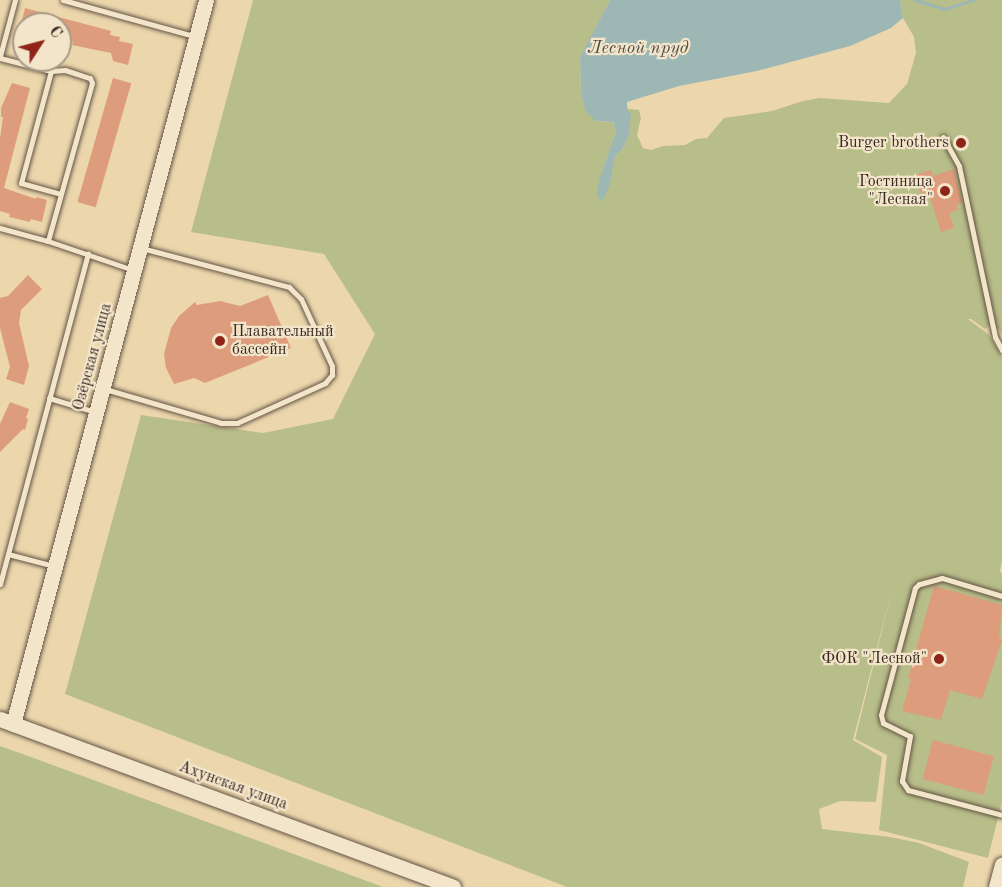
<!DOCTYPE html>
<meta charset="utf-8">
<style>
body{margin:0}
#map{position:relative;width:1002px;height:887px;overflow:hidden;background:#ecd7ad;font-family:"Old Standard TT",serif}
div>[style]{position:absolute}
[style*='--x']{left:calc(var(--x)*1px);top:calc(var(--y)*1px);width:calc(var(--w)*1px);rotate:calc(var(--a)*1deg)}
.green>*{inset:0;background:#b8be89}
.water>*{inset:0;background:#9db7b5}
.stream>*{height:3px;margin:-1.5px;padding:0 1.5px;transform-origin:1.5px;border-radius:1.5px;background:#9db7b5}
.building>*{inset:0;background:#dd9c7b;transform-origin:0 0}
.roads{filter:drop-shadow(0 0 2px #645446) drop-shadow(0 0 2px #645446)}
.service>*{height:5px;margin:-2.5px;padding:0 2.5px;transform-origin:2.5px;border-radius:2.5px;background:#f3e5ca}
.tertiary>*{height:14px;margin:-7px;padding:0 7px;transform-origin:7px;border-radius:7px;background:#f3e5ca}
.secondary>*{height:15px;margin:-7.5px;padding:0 7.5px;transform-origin:7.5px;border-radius:7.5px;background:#f3e5ca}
.dots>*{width:16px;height:16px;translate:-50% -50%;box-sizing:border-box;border:3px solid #f3e5ca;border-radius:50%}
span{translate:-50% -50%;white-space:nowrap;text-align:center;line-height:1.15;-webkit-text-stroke:4.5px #f3e5ca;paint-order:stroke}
.poi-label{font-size:16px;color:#362923}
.right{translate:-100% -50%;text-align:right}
.left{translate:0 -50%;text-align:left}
.street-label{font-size:16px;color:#362923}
.water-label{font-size:18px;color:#504c48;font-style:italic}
.north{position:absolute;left:12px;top:12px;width:60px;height:60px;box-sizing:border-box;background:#f3e5ca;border:2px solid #a79a87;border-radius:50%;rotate:54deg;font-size:16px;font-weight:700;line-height:24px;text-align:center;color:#362923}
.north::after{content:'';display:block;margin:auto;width:21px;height:27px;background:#8f2418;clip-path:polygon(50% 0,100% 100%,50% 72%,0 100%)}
</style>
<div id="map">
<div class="green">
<i style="clip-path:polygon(253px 0,610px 0,580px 58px,581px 94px,596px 121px,613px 122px,616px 131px,603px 169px,608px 187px,615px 157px,624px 147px,629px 134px,626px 102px,628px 109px,639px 110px,641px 118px,637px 135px,643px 148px,651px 150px,663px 146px,685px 145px,696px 139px,707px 138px,724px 118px,772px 111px,803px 101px,820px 98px,889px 103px,907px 84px,916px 53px,914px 37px,903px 18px,900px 0,1002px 0,1002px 335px,999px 329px,990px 325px,985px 329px,971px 319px,968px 319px,988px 334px,1002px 356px,1002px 561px,1000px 571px,1002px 574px,1002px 802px,988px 858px,879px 830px,887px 755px,855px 739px,893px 586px,853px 740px,882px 757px,876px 802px,840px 801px,819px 809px,822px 829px,890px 837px,919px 843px,969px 862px,963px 887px,567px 887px,65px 694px,141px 415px,263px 433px,333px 419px,375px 334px,324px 254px,191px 232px)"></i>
<i style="clip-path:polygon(0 746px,31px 757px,383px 887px,0 887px)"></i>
</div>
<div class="water">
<i style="clip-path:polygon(610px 0,900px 0,903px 18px,891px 28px,850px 46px,757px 71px,679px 86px,627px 102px,627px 110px,631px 113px,629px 134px,624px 147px,615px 157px,609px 187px,602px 202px,597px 195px,599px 180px,616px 131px,613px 122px,596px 121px,586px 112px,581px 94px,580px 57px)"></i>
</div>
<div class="stream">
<i style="--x:915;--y:0;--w:30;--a:17"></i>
<i style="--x:944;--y:9;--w:31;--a:-17"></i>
</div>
<div class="building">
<i style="clip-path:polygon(25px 8px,111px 31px,110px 35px,120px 37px,119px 41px,133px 44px,128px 65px,113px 61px,111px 53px,72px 45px,73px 42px,60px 38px,60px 24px,21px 24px)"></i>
<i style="left:113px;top:78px;width:19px;height:129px;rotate:16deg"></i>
<i style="clip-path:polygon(12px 83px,30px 88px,4px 188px,36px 199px,36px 197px,47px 200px,42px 222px,31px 219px,30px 222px,9px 217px,10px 214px,0 211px,0 138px,3px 117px,1px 117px,1px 108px)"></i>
<i style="clip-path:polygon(954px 169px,962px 203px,956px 204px,958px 210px,949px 213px,954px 228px,941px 232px,929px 195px,922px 197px,915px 175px,931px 170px,933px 176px)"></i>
<i style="clip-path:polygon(28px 275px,42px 289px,21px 310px,19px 323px,29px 366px,24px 385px,6px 379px,10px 367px,0 328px,0 298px,8px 296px)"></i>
<i style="clip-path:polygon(268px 295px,291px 348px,205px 383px,194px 378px,174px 384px,166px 368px,164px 354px,171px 328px,179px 316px,195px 302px,197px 305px,220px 301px,240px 306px)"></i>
<i style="clip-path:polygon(10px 402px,29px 409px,26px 418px,28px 419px,25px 430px,23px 429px,0 452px,0 424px)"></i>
<i style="clip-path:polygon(934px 586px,1002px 605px,999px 637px,1002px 640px,982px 699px,950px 690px,941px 720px,902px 711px,911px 679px,908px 678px)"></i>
<i style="left:933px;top:740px;width:63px;height:40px;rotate:15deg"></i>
</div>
<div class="roads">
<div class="service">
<i style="--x:63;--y:0;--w:136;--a:15.4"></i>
<i style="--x:0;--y:56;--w:58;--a:-75"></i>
<i style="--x:0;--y:58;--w:53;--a:14.3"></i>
<i style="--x:51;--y:71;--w:14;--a:-4"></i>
<i style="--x:65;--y:70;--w:26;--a:18"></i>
<i style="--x:90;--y:78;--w:5;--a:68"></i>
<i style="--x:92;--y:83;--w:164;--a:105.6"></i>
<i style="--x:48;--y:241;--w:90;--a:18.8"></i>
<i style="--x:51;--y:71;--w:116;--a:105"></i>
<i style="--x:21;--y:183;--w:41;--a:15.4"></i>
<i style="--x:943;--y:137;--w:33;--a:61"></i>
<i style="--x:959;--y:166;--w:175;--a:78.1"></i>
<i style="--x:995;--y:337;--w:15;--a:62"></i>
<i style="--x:0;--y:228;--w:50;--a:15.2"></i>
<i style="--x:105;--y:389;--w:121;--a:16.3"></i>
<i style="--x:221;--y:423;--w:16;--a:0"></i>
<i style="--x:237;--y:423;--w:97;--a:-24.4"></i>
<i style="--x:325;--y:383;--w:11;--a:-49"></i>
<i style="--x:332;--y:375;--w:9;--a:-90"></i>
<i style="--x:332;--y:366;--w:74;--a:-114.8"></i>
<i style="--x:301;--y:299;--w:17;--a:-135"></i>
<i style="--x:289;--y:287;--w:153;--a:-165.2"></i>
<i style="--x:49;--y:398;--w:48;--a:16.9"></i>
<i style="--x:8;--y:554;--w:48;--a:14.6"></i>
<i style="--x:0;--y:584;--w:342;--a:-75.1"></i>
<i style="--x:1002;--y:596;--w:63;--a:-163.3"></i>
<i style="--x:942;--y:578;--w:24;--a:165"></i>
<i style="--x:919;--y:584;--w:6;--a:135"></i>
<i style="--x:915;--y:588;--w:131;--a:105"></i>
<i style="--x:881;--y:715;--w:8;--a:76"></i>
<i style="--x:883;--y:723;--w:30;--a:26"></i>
<i style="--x:910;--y:736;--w:46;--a:100.1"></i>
<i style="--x:902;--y:781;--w:11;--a:56"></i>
<i style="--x:908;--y:790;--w:97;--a:14.9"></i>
</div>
<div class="tertiary">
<i style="--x:996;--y:887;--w:23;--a:-75"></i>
</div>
<div class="secondary">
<i style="--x:0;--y:719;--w:483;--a:20.3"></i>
<i style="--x:13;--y:724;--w:749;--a:-75.07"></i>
</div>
</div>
<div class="dots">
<i style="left:961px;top:143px;background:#8f2418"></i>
<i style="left:945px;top:191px;background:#8f2418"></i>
<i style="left:220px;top:341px;background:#8f2418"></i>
<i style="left:939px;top:659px;background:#8f2418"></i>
</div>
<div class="poi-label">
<span class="right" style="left:949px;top:143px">Burger brothers</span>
<span class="right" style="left:933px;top:191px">Гостиница<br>"Лесная"</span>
<span class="left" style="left:232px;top:341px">Плавательный<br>бассейн</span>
<span class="right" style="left:927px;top:659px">ФОК "Лесной"</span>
</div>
<div class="street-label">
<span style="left:93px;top:357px;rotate:-75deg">Озёрская улица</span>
<span style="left:233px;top:786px;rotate:20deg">Ахунская улица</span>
</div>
<div class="water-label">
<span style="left:638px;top:48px">Лесной пруд</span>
</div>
<div class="north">С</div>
</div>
